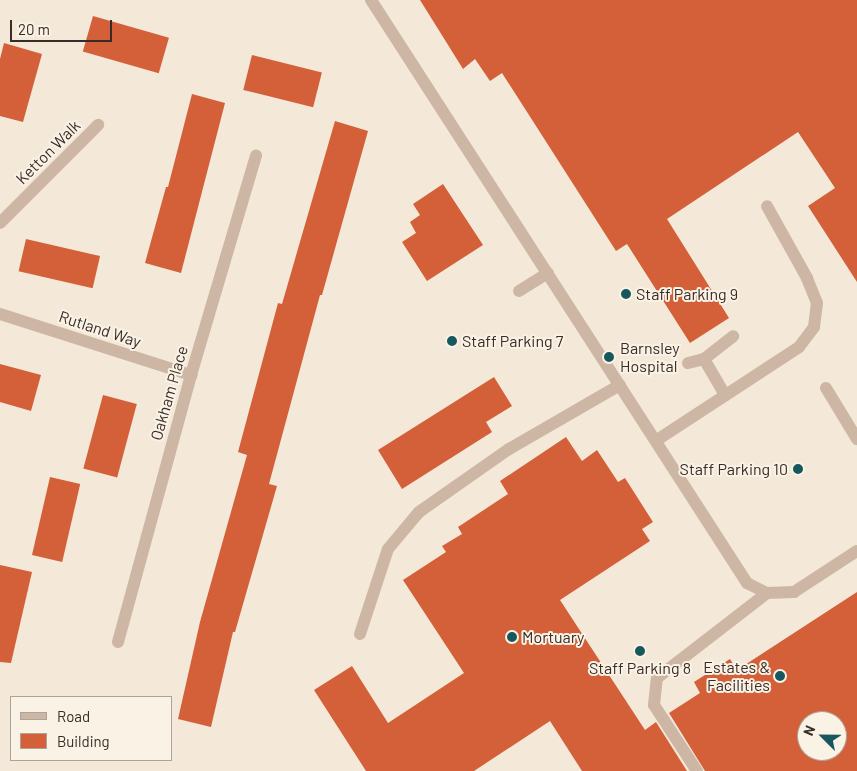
<!DOCTYPE html>
<style>
body{margin:0}
#map{position:relative;width:857px;height:771px;overflow:hidden;background:#f4e8d9;font-family:Barlow,sans-serif}
div>[style]{position:absolute}
[style*='--x']{left:calc(var(--x)*1px);top:calc(var(--y)*1px);width:calc(var(--w)*1px);rotate:calc(var(--a)*1deg)}
.building>*{inset:0;background:#d36038;transform-origin:0 0}
.service>*{height:12px;margin:-6px;padding:0 6px;transform-origin:6px;border-radius:6px;background:#cdb7a4}
.minor>*{height:12px;margin:-6px;padding:0 6px;transform-origin:6px;border-radius:6px;background:#cdb7a4}
.dots>*{width:14px;height:14px;translate:-50% -50%;box-sizing:border-box;border:2px solid #fbf2e6;border-radius:50%}
span{translate:-50% -50%;white-space:nowrap;text-align:center;line-height:1.15;-webkit-text-stroke:4px #fbf2e6;paint-order:stroke}
.street-label{font-size:16px;color:#382c26}
.poi-label{font-size:16px;color:#382c26}
.left{translate:0 -50%;text-align:left}
.right{translate:-100% -50%;text-align:right}
.legend{position:absolute;left:10px;top:696px;width:162px;height:65px;box-sizing:border-box;background:#fbf2e6;border:1px solid #ada399;margin:0;padding:6px 9px;list-style:none;font-size:15px;color:#382c26}
.legend li{display:flex;align-items:center;gap:10px;height:25px}
.legend b{width:25px;border:1px solid #ada399}
.north{position:absolute;left:797px;top:711px;width:50px;height:50px;box-sizing:border-box;background:#fbf2e6;border:1px solid #ada399;border-radius:50%;rotate:293deg;font-size:14px;font-weight:700;line-height:20px;text-align:center;color:#382c26}
.north::after{content:'';display:block;margin:auto;width:18px;height:22px;background:#17585e;clip-path:polygon(50% 0,100% 100%,50% 72%,0 100%)}
.scale{position:absolute;left:10px;top:20px;width:102px;height:22px;box-sizing:border-box;border:2px solid #382c26;border-top:0;padding-left:6px;font-size:15px;line-height:18px;white-space:nowrap;color:#382c26;-webkit-text-stroke:4px #fbf2e6;paint-order:stroke}
</style>
<div id="map">
<div class="building">
<i style="clip-path:polygon(420px 0,857px 0,857px 282px,808px 206px,835px 188px,798px 132px,667px 219px,729px 318px,690px 343px,627px 244px,616px 251px,502px 73px,490px 81px,475px 59px,463px 69px)"></i>
<i style="left:93px;top:16px;width:79px;height:37px;rotate:16deg"></i>
<i style="clip-path:polygon(4px 43px,42px 54px,23px 122px,0 116px,0 59px)"></i>
<i style="left:252px;top:55px;width:72px;height:36px;rotate:14deg"></i>
<i style="clip-path:polygon(192px 94px,225px 103px,181px 273px,145px 263px,166px 187px,168px 187px)"></i>
<i style="clip-path:polygon(335px 121px,368px 131px,322px 295px,320px 295px,269px 484px,277px 486px,235px 632px,233px 632px,211px 727px,178px 719px,200px 622px,247px 455px,238px 452px,278px 303px,282px 304px)"></i>
<i style="clip-path:polygon(443px 184px,483px 245px,427px 281px,402px 242px,416px 233px,410px 222px,420px 215px,413px 204px)"></i>
<i style="left:26px;top:239px;width:76px;height:33px;rotate:13deg"></i>
<i style="clip-path:polygon(0 364px,41px 375px,31px 411px,0 402px)"></i>
<i style="clip-path:polygon(494px 377px,512px 406px,486px 422px,492px 432px,402px 489px,378px 450px)"></i>
<i style="left:103px;top:395px;width:35px;height:76px;rotate:15deg"></i>
<i style="clip-path:polygon(566px 437px,582px 461px,597px 450px,618px 482px,625px 478px,653px 522px,642px 529px,650px 541px,560px 600px,645px 730px,656px 722px,687px 771px,582px 771px,550px 721px,474px 771px,366px 771px,314px 690px,352px 666px,388px 723px,464px 673px,403px 580px,446px 552px,442px 546px,462px 534px,458px 527px,508px 494px,500px 481px)"></i>
<i style="left:50px;top:477px;width:31px;height:80px;rotate:13deg"></i>
<i style="clip-path:polygon(0 565px,32px 572px,11px 663px,0 662px)"></i>
<i style="clip-path:polygon(evenodd,857px 592px,857px 771px,705px 771px,669px 713px,700px 693px,694px 682px,730px 659px,737px 670px,857px 592px,807px 721px,837px 721px,837px 751px,807px 751px,807px 721px)"></i>
</div>
<div class="service">
<i style="--x:371;--y:0;--w:694;--a:57.18"></i>
<i style="--x:747;--y:583;--w:22;--a:27"></i>
<i style="--x:767;--y:593;--w:27;--a:-2"></i>
<i style="--x:794;--y:592;--w:75;--a:-33.1"></i>
<i style="--x:519;--y:291;--w:34;--a:-32"></i>
<i style="--x:704;--y:359;--w:37;--a:-38"></i>
<i style="--x:688;--y:363;--w:16;--a:-14"></i>
<i style="--x:704;--y:359;--w:42;--a:59.7"></i>
<i style="--x:826;--y:388;--w:60;--a:58.7"></i>
<i style="--x:657;--y:440;--w:170;--a:-33.2"></i>
<i style="--x:799;--y:347;--w:25;--a:-53"></i>
<i style="--x:814;--y:327;--w:24;--a:-83"></i>
<i style="--x:817;--y:303;--w:27;--a:-112"></i>
<i style="--x:807;--y:278;--w:82;--a:-119.1"></i>
<i style="--x:360;--y:634;--w:89;--a:-71.8"></i>
<i style="--x:388;--y:549;--w:48;--a:-50"></i>
<i style="--x:419;--y:512;--w:110;--a:-35"></i>
<i style="--x:509;--y:449;--w:128;--a:-30"></i>
<i style="--x:697;--y:771;--w:79;--a:-123.1"></i>
<i style="--x:654;--y:705;--w:27;--a:-84"></i>
<i style="--x:657;--y:678;--w:139;--a:-37.7"></i>
</div>
<div class="minor">
<i style="--x:0;--y:223;--w:139;--a:-45"></i>
<i style="--x:0;--y:314;--w:201;--a:17.7"></i>
<i style="--x:118;--y:642;--w:277;--a:-74.7"></i>
<i style="--x:191;--y:375;--w:229;--a:-73.5"></i>
</div>
<div class="dots">
<i style="left:626px;top:294px;background:#17585e"></i>
<i style="left:452px;top:341px;background:#17585e"></i>
<i style="left:609px;top:357px;background:#17585e"></i>
<i style="left:798px;top:469px;background:#17585e"></i>
<i style="left:512px;top:637px;background:#17585e"></i>
<i style="left:640px;top:651px;background:#17585e"></i>
<i style="left:780px;top:676px;background:#17585e"></i>
</div>
<div class="street-label">
<span style="left:48px;top:152px;rotate:-45deg">Ketton Walk</span>
<span style="left:100px;top:329px;rotate:18deg">Rutland Way</span>
<span style="left:169px;top:393px;rotate:-74deg">Oakham Place</span>
</div>
<div class="poi-label">
<span class="left" style="left:636px;top:294px">Staff Parking 9</span>
<span class="left" style="left:462px;top:341px">Staff Parking 7</span>
<span class="left" style="left:620px;top:357px">Barnsley<br>Hospital</span>
<span class="right" style="left:788px;top:469px">Staff Parking 10</span>
<span class="left" style="left:522px;top:637px">Mortuary</span>
<span class="right" style="left:770px;top:676px">Estates &amp;<br>Facilities</span>
<span style="left:640px;top:668px">Staff Parking 8</span>
</div>
<ul class="legend">
<li><b style="height:6px;background:#cdb7a4"></b>Road</li>
<li><b style="height:14px;background:#d36038"></b>Building</li>
</ul>
<div class="north">N</div>
<div class="scale">20 m</div>
</div>
